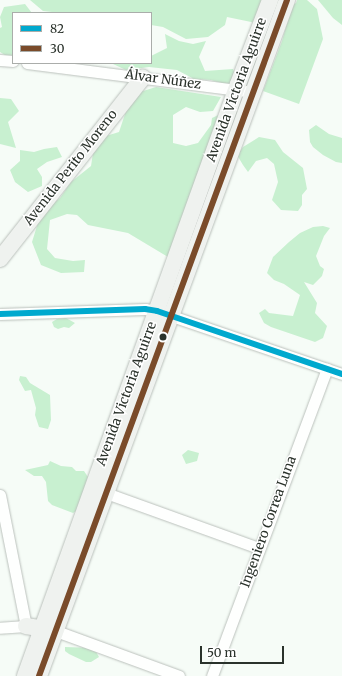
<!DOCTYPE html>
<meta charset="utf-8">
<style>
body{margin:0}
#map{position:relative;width:342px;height:676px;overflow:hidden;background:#f6fcf7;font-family:Merriweather,serif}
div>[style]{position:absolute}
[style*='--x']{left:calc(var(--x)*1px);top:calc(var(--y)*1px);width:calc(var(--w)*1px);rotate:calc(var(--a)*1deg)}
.green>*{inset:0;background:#c8f0d0}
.roads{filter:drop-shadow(0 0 1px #bbc1bc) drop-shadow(0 0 1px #bbc1bc)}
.street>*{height:11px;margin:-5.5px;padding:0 5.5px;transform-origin:5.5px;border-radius:5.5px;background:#fefffe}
.secondary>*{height:16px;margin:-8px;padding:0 8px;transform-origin:8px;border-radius:8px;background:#eff2ef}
.bus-1>*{height:6px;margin:-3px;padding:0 3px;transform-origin:3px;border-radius:3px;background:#00a9ce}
.bus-2>*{height:6px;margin:-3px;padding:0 3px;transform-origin:3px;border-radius:3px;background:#7a4b2a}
.dots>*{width:11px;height:11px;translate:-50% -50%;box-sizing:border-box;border:2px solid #fff;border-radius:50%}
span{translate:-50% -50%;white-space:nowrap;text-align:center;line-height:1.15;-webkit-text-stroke:3px #fff;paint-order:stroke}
.street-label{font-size:13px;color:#2a322b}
.legend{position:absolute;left:12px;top:12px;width:140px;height:52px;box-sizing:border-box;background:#fff;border:1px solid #aaadaa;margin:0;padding:5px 7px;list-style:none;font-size:12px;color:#2a322b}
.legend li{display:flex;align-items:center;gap:8px;height:20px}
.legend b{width:20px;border:1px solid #aaadaa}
.scale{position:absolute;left:200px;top:646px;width:84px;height:18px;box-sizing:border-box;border:2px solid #2a322b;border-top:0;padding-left:5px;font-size:12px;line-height:14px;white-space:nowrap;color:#2a322b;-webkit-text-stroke:3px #fff;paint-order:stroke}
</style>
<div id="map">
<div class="green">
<i style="clip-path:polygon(30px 0,267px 0,261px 24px,227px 17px,225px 25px,208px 37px,186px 39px,163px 27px,151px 25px,151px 13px,61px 13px,43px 11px)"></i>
<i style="clip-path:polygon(297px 0,307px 0,317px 9px,323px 39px,299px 104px,263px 91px,282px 41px,292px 5px,296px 3px)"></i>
<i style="clip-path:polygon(318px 0,342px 0,342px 25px,333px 18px)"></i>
<i style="clip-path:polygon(25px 4px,32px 13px,13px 13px,13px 60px,0 52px,0 28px,2px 27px,0 17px,4px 7px)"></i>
<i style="clip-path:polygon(165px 34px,179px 41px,193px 44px,206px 41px,199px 57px,205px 71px,233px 69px,238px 84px,226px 85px,211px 80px,194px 79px,177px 70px,149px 67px,126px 70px,113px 64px,151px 63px,151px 56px,167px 48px)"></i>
<i style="clip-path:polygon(156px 87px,221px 97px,213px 111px,200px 112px,186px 107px,173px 115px,173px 143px,186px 146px,198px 143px,211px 125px,212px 118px,229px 110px,235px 110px,230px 131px,217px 142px,207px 216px,193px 228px,168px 257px,128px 233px,88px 225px,77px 215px,67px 214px,50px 220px,47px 249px,55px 258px,73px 261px,85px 260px,84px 272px,61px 273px,41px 265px,32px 242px,41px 213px,60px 198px,71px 182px,91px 166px,93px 153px,106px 136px,119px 132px,128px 105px,140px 92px)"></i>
<i style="clip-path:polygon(0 98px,11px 99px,19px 111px,8px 122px,16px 148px,0 144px)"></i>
<i style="clip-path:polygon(316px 125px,329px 134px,342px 138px,342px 163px,336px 162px,323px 155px,313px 147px,310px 142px,309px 130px)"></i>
<i style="clip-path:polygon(259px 137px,275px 140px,283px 152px,303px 168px,307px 189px,302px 195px,302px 205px,298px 211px,281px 210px,272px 200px,278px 182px,274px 164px,267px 158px,256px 161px,248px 172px,243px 165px,237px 155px,243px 147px)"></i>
<i style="clip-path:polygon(57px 147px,62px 157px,47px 162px,37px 169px,42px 177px,42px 186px,28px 192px,15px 182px,10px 170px,20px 161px,20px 150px,34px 152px,44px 149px)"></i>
<i style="clip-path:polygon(323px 226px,330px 228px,324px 236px,316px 256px,320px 266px,324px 269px,322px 276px,313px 285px,304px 282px,317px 303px,315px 313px,327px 326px,323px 338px,315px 342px,271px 327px,264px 323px,259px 313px,265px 309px,269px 313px,293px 316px,300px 295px,284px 284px,274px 280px,267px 273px,273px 257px,289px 242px,300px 233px,313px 227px)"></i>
<i style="clip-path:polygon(66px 318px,75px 323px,69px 328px,64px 327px,58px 329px,54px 327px,52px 322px,57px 319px)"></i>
<i style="clip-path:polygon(20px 376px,26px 377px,30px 383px,50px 395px,51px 420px,48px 429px,39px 427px,35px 415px,36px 408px,31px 390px,25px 391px,19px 380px)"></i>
<i style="clip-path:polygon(188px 450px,199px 453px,197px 461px,186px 464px,182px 455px)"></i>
<i style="clip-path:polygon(50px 461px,61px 466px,72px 467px,76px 471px,84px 471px,88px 477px,80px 509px,73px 513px,52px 505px,48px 501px,46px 482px,42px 476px,34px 476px,25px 470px,48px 465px)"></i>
<i style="clip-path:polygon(65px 647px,94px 648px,99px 657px,91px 662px,86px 662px,69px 654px,65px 651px)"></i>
</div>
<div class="roads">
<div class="street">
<i style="--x:0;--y:60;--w:13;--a:4"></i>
<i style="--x:27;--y:63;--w:227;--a:7.3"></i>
<i style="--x:0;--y:314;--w:145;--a:-2"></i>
<i style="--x:145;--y:309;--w:12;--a:9"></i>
<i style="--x:157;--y:311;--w:195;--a:18.8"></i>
<i style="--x:106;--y:493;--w:163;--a:19.8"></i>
<i style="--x:0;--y:495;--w:134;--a:78.8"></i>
<i style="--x:26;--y:626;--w:26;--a:176"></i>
<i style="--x:56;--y:631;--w:131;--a:20.1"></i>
<i style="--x:212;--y:676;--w:328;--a:-69.5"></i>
</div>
<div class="secondary">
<i style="--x:0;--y:259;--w:231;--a:-51.8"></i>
<i style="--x:26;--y:626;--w:25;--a:9"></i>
<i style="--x:25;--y:676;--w:629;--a:-70.21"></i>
<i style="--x:238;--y:84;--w:90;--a:-69.1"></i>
<i style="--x:39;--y:676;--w:720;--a:-69.85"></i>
</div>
</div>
<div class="bus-1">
<i style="--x:0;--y:314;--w:145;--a:-2"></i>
<i style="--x:145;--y:309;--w:12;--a:9"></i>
<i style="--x:157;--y:311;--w:195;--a:18.8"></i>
</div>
<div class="bus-2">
<i style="--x:39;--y:676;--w:720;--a:-69.85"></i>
</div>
<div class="dots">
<i style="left:163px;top:337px;background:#2a322b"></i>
</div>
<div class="street-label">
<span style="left:163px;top:80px;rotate:8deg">Álvar Núñez</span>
<span style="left:237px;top:90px;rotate:-70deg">Avenida Victoria Aguirre</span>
<span style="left:71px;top:168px;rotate:-52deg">Avenida Perito Moreno</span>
<span style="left:127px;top:394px;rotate:-70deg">Avenida Victoria Aguirre</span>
<span style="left:269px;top:522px;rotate:-70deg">Ingeniero Correa Luna</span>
</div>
<ul class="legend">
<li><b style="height:5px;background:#00a9ce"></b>82</li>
<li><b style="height:5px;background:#7a4b2a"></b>30</li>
</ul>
<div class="scale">50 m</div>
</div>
